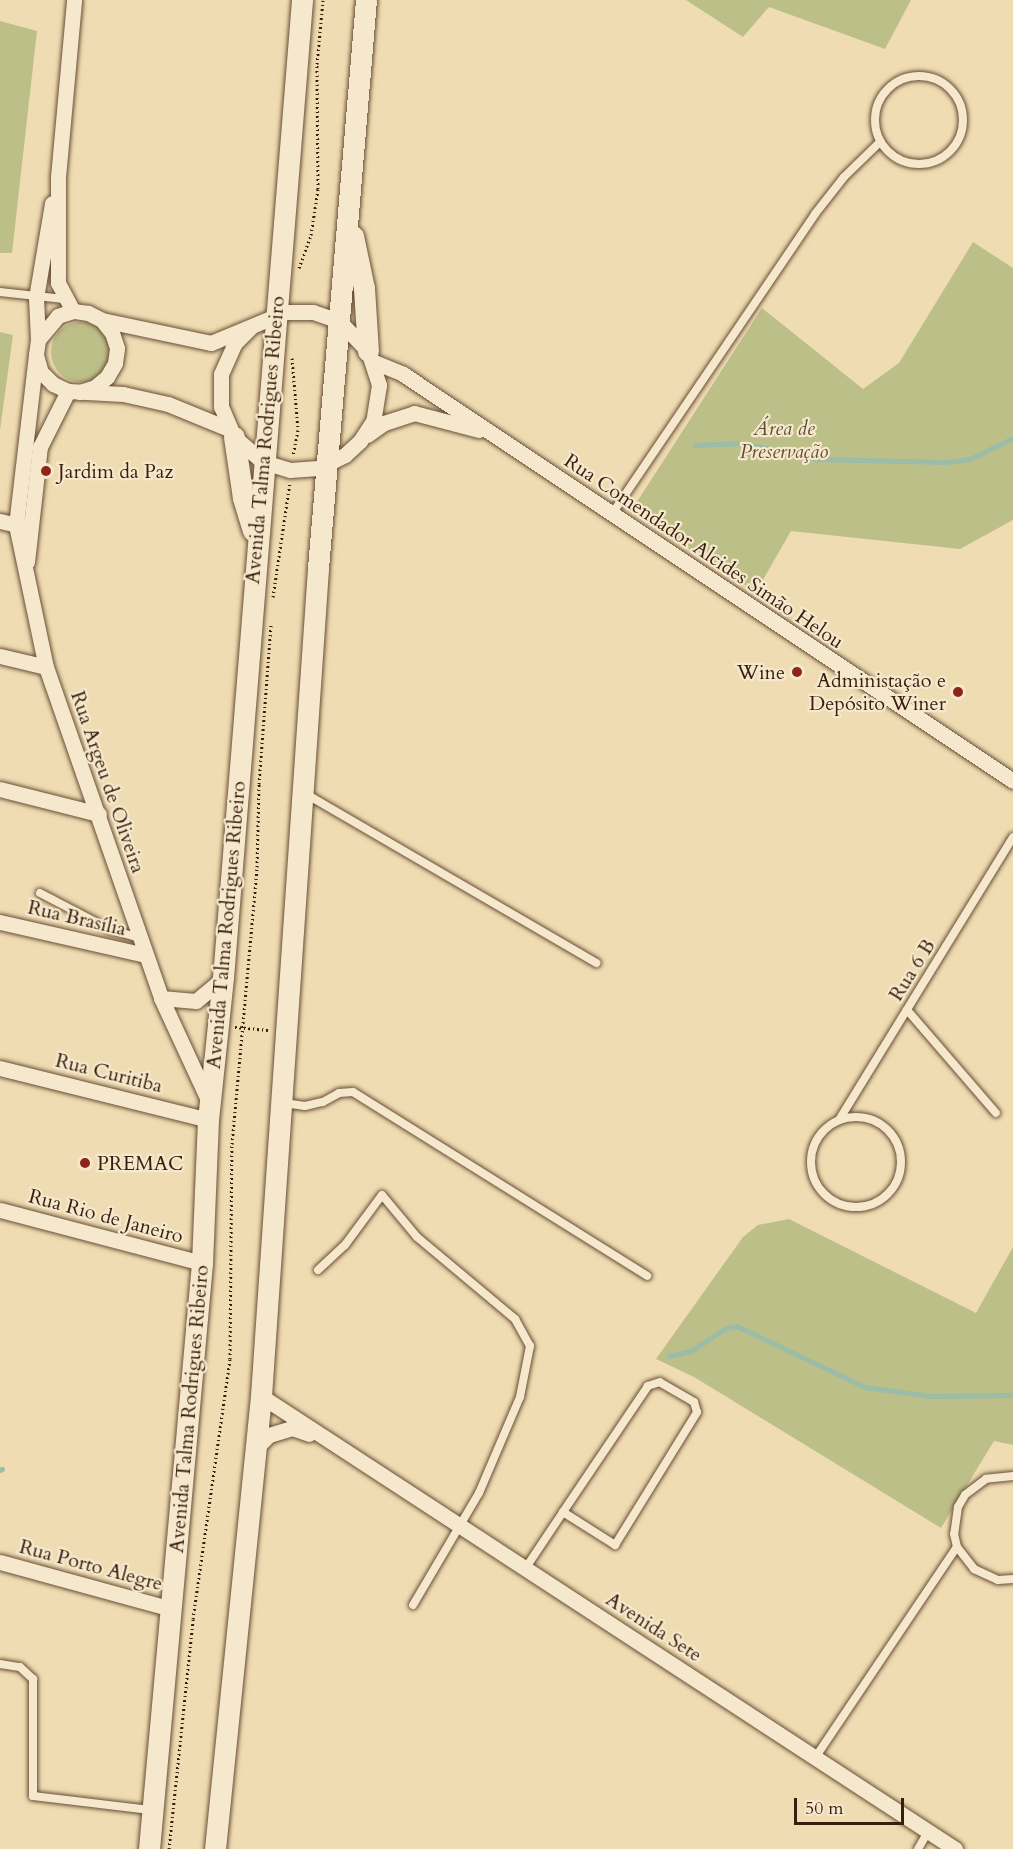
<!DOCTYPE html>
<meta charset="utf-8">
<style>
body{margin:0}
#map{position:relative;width:1013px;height:1849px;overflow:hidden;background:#f0dcb2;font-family:Cardo,serif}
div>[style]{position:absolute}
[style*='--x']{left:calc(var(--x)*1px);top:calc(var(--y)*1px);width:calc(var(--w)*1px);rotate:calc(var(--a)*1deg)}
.green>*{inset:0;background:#bdbf89}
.round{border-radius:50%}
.stream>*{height:4.5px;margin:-2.25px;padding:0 2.25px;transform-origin:2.25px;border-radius:2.25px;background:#9bbca7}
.path>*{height:3px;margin-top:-1.5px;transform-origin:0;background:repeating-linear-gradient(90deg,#3a1e0d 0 1.5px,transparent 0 4.5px)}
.roads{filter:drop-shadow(0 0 2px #684e36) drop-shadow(0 0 2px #684e36)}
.service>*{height:8px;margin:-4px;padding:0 4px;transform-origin:4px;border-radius:4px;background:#f5e8cd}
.service>.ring{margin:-4px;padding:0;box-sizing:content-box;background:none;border:8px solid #f5e8cd;border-radius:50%}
.minor>*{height:15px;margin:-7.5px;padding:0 7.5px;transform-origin:7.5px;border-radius:7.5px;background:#f5e8cd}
.secondary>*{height:21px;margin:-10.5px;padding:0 10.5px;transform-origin:10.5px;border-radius:10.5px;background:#f5e8cd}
.dots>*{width:16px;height:16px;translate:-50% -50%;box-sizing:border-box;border:3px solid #f5e8cd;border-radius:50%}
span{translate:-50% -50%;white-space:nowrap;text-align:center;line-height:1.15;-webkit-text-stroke:4.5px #f5e8cd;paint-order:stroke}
.park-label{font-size:20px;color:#614e32;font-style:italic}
.street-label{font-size:20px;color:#3a1e0d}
.poi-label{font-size:20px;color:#3a1e0d}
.left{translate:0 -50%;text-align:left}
.right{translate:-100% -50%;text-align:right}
.scale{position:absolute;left:794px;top:1798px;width:110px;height:27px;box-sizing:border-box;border:3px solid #3a1e0d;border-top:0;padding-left:8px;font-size:18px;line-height:21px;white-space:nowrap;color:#3a1e0d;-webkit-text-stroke:4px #f5e8cd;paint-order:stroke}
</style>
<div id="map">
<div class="green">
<i style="clip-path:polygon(686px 0,911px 0,885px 49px,769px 7px,743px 37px)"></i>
<i style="clip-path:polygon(0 21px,37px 31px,12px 253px,0 253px)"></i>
<i style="clip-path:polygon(973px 242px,1013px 268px,1013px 520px,960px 549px,791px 531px,756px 592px,631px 511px,762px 308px,863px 389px,899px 363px)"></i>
<i class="round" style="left:51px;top:322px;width:60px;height:60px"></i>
<i style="clip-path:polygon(0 332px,13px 335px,0 430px)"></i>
<i style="clip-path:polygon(789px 1219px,976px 1313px,1013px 1247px,1013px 1445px,994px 1441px,941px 1528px,694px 1377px,656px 1359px,743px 1237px,758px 1225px)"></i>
</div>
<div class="stream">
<i style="--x:695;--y:445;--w:47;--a:-2.4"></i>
<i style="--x:742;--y:443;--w:78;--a:11.9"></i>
<i style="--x:818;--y:459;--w:128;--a:1.3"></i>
<i style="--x:946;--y:462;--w:24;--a:-7"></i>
<i style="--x:970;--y:459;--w:48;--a:-26"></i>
<i style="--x:669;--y:1356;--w:23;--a:-13"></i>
<i style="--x:691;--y:1351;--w:42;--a:-33.3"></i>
<i style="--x:726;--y:1328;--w:11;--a:-10"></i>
<i style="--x:737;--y:1326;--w:142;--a:25.5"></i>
<i style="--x:865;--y:1387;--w:68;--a:7.7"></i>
<i style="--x:932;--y:1396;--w:81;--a:-0.7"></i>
<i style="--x:0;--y:1470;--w:2;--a:-27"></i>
</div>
<div class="path">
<i style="--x:299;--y:268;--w:35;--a:-70"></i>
<i style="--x:311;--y:235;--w:47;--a:-81.3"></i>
<i style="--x:318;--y:189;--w:125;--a:-90.5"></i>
<i style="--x:317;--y:64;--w:64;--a:-84.6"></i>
<i style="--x:292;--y:358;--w:72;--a:85.2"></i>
<i style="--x:298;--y:430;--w:25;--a:101"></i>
<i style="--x:273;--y:597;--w:116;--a:-81.6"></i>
<i style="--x:235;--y:1027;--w:36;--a:5"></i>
<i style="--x:169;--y:1849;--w:231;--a:-84"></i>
<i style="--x:193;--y:1619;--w:263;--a:-81.9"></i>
<i style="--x:230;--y:1359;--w:215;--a:-89.5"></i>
<i style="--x:232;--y:1144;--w:278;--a:-84.8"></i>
<i style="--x:257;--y:867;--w:83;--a:-88.6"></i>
<i style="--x:259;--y:784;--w:159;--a:-85.7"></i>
</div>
<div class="roads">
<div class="service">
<i class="ring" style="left:875px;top:76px;width:80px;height:80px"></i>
<i style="--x:0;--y:292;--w:64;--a:6.2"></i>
<i style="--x:612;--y:514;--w:362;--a:-55.9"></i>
<i style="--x:815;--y:214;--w:47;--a:-51.9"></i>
<i style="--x:844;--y:177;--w:50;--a:-44.2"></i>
<i style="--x:306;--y:794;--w:336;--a:30.2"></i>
<i style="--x:40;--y:893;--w:80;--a:27.5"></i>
<i style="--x:111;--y:930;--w:30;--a:15"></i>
<i style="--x:907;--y:1010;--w:136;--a:49.2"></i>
<i style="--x:284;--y:1103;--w:21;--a:8"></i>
<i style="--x:305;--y:1106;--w:18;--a:-13"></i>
<i style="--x:323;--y:1102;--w:18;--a:-29"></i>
<i style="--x:339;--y:1093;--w:14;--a:-4"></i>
<i style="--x:353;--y:1092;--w:347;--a:32"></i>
<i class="ring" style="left:811px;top:1117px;width:82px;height:82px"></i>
<i style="--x:839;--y:1120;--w:332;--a:-58.4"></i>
<i style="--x:318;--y:1270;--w:37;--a:-43"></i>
<i style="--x:345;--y:1245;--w:62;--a:-53.5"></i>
<i style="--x:382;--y:1195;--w:55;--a:50.2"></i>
<i style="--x:417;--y:1237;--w:128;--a:39.9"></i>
<i style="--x:515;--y:1319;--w:31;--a:61"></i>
<i style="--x:530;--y:1346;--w:52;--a:101.1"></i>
<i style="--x:520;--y:1397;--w:104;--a:113.1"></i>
<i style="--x:479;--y:1493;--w:130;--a:120.5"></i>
<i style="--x:1013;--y:1476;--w:27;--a:174"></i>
<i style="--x:986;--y:1479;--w:26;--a:143"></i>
<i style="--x:965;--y:1495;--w:14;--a:120"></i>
<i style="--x:958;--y:1507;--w:27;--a:98"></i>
<i style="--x:954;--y:1534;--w:13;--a:77"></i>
<i style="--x:957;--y:1547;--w:28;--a:52"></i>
<i style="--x:974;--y:1569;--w:26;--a:25"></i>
<i style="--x:998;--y:1580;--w:15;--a:-4"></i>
<i style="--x:525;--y:1569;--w:69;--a:-56.3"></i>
<i style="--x:563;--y:1512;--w:62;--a:32.4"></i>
<i style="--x:615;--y:1545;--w:156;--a:-58.3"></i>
<i style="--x:697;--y:1412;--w:10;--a:-107"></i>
<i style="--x:694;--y:1402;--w:39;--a:-150"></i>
<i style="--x:660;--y:1382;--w:13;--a:162"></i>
<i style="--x:648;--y:1386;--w:152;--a:124"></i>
<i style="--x:0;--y:1664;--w:20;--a:9"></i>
<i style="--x:20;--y:1667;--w:18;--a:43"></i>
<i style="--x:33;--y:1679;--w:117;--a:90"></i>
<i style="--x:33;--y:1796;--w:118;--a:6.8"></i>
<i style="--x:815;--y:1758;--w:254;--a:-56.1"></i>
<i style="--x:918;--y:1849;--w:20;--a:-60"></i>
</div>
<div class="minor">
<i style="--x:73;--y:311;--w:32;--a:-118"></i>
<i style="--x:58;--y:283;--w:106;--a:-90"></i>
<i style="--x:58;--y:177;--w:178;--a:-84.8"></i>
<i style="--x:102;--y:320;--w:111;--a:11.9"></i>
<i style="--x:211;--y:343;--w:80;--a:-22.7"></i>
<i style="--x:285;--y:312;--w:28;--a:0"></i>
<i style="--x:313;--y:312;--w:28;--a:19"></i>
<i style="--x:339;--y:321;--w:42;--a:46"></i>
<i style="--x:368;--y:351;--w:36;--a:72"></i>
<i style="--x:379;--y:385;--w:36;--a:99"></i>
<i style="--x:373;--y:421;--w:24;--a:123"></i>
<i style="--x:360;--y:441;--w:21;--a:137"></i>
<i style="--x:345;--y:455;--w:30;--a:154"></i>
<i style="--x:318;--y:468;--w:28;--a:176"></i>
<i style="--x:290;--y:470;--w:28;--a:-163"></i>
<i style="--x:263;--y:462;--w:38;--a:-139"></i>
<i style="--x:234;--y:437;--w:33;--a:-113"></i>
<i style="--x:221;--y:407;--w:33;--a:-90"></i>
<i style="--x:221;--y:374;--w:34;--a:-66"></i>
<i style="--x:235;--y:343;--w:23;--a:-45"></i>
<i style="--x:38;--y:339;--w:41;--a:-92.8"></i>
<i style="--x:36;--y:298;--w:96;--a:-80.4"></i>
<i style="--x:36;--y:355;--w:171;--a:96.7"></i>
<i style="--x:16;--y:525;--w:145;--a:78.1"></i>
<i style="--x:46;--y:667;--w:350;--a:70.8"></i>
<i style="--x:161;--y:998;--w:115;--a:65.2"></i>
<i style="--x:374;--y:362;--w:31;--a:22"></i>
<i style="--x:403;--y:374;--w:733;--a:33.71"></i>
<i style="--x:80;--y:392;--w:16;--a:-18"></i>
<i style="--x:95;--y:387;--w:16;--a:-40"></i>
<i style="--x:107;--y:377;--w:16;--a:-60"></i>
<i style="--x:115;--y:363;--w:15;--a:-82"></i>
<i style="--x:117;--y:348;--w:16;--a:-108"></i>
<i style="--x:112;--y:333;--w:16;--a:-128"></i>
<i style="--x:102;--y:320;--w:16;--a:-153"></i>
<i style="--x:88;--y:313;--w:15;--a:-172"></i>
<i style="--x:73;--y:311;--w:16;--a:162"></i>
<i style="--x:58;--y:316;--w:31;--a:130"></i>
<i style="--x:38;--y:340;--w:15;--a:98"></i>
<i style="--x:36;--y:355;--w:18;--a:74"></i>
<i style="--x:41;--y:372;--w:17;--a:45"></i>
<i style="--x:53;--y:384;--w:17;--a:25"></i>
<i style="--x:68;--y:391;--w:55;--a:3.1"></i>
<i style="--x:123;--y:394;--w:46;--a:12.5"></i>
<i style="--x:168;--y:404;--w:66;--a:22.3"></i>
<i style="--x:367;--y:435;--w:21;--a:-35"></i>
<i style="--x:384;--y:423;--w:32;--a:-18"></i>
<i style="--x:414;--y:413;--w:67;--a:14.7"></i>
<i style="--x:0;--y:521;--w:26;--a:13"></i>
<i style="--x:27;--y:562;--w:116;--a:-83.6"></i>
<i style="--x:40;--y:447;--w:63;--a:-63.4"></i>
<i style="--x:0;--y:656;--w:47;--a:13.4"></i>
<i style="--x:0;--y:789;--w:102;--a:14.2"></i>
<i style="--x:0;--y:922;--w:149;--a:12.8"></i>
<i style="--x:161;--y:998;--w:35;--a:5"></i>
<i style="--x:196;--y:1001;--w:35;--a:-40"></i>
<i style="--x:0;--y:1068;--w:214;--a:14"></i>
<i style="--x:0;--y:1210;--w:209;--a:14.7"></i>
<i style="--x:261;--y:1396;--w:829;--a:33.13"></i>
<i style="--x:256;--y:1448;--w:18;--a:-45"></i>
<i style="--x:269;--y:1435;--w:24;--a:-17"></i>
<i style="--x:292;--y:1428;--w:18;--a:19"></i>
<i style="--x:0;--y:1562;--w:178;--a:15.3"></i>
</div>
<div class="secondary">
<i style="--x:353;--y:236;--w:53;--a:78.1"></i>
<i style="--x:364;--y:288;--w:63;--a:86.4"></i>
<i style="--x:234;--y:437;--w:62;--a:81.6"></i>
<i style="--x:243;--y:498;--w:34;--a:73"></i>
<i style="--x:149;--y:1849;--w:588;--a:-84.83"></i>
<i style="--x:202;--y:1263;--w:143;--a:-87.6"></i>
<i style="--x:208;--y:1120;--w:143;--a:-84"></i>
<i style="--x:223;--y:978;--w:981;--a:-85.38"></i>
<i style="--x:215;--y:1849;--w:455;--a:-84.2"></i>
<i style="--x:261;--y:1396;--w:830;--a:-86.06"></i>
<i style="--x:318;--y:568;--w:570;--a:-85.17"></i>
</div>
</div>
<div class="dots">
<i style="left:46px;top:471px;background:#8f2418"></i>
<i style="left:797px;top:672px;background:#8f2418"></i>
<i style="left:958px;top:692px;background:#8f2418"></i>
<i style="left:85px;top:1163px;background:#8f2418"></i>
</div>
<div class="park-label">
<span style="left:784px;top:440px">Área de<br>Preservação</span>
</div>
<div class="street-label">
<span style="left:265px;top:440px;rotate:-85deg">Avenida Talma Rodrigues Ribeiro</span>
<span style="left:704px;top:551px;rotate:34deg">Rua Comendador Alcides Simão Helou</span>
<span style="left:108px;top:782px;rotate:71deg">Rua Argeu de Oliveira</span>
<span style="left:77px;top:918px;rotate:13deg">Rua Brasília</span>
<span style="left:226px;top:925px;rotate:-85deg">Avenida Talma Rodrigues Ribeiro</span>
<span style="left:912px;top:970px;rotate:-58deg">Rua 6 B</span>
<span style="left:109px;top:1073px;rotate:14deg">Rua Curitiba</span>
<span style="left:106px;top:1216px;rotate:15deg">Rua Rio de Janeiro</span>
<span style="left:189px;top:1409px;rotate:-85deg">Avenida Talma Rodrigues Ribeiro</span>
<span style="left:91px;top:1565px;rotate:15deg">Rua Porto Alegre</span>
<span style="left:654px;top:1627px;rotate:33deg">Avenida Sete</span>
</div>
<div class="poi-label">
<span class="left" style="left:58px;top:471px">Jardim da Paz</span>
<span class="right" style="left:785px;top:672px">Wine</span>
<span class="right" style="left:946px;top:692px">Administação e<br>Depósito Winer</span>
<span class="left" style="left:97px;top:1163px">PREMAC</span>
</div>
<div class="scale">50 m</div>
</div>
